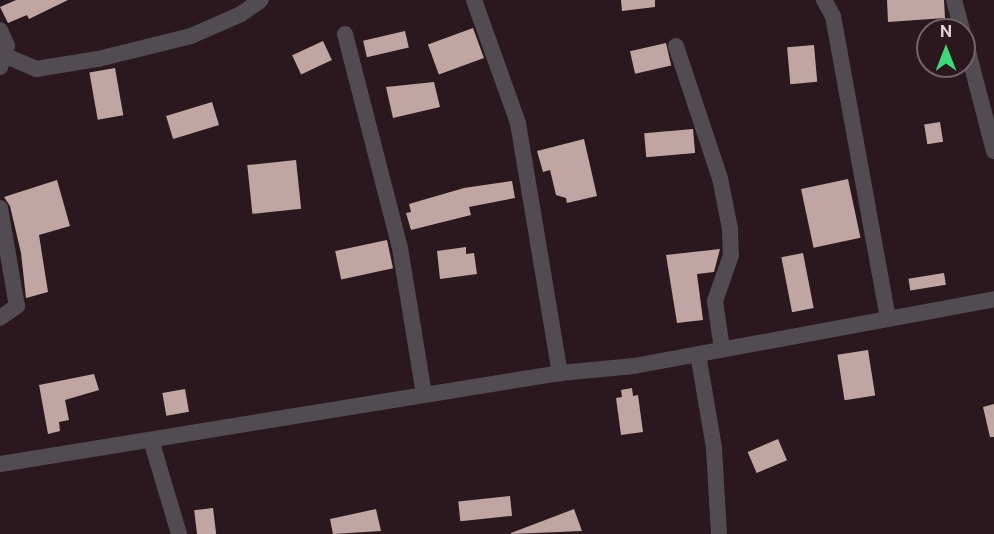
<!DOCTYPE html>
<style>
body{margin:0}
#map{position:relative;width:994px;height:534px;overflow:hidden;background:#2a181e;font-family:"Public Sans",sans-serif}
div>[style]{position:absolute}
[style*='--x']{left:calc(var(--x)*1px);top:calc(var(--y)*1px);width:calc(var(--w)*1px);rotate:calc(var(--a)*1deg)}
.building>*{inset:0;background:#c0a6a2;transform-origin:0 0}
.minor>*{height:16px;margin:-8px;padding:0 8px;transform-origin:8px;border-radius:8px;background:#524c52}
span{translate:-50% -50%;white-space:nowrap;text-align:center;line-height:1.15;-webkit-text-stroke:6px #2a181e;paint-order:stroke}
.north{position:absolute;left:916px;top:18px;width:60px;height:60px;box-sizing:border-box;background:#2a181e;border:2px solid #736368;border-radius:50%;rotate:0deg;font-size:16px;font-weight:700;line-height:24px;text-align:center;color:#e1d4d8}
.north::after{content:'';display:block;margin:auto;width:21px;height:27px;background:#3ed77d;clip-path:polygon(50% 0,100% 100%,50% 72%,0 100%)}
</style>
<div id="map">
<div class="building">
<i style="clip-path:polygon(16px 0,68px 0,29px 19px,27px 15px,8px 23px,0 7px)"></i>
<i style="clip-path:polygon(621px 0,655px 0,655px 7px,622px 11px)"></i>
<i style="clip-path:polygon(887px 0,944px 0,945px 18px,888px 22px)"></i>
<i style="left:473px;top:28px;width:32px;height:48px;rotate:70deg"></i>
<i style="left:405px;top:31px;width:17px;height:43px;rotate:77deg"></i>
<i style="left:323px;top:41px;width:21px;height:34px;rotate:65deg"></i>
<i style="left:666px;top:43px;width:23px;height:37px;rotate:77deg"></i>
<i style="left:814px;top:45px;width:37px;height:27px;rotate:85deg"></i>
<i style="left:115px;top:68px;width:48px;height:26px;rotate:80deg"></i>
<i style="clip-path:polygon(434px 82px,440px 107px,393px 118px,386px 87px)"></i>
<i style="left:212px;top:102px;width:24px;height:48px;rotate:73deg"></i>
<i style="left:940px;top:122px;width:20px;height:16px;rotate:81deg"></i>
<i style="left:693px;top:129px;width:24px;height:49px;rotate:85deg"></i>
<i style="clip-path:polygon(584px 139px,597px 196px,567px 203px,566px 198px,556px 195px,550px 170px,543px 172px,537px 151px)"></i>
<i style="left:296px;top:160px;width:49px;height:49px;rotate:84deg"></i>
<i style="left:848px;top:179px;width:60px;height:48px;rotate:78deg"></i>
<i style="clip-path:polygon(57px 180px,70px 226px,39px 235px,48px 292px,26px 298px,21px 253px,10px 206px,4px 197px)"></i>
<i style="clip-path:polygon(512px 181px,515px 198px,469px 207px,471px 215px,411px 230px,406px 213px,411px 212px,409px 204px,464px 188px)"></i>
<i style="left:387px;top:240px;width:29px;height:53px;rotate:78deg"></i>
<i style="clip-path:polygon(466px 247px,466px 254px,474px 253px,477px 274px,440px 279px,437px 251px)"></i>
<i style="clip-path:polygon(720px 249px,714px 272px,697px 274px,703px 320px,677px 323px,666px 255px)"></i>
<i style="left:803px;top:253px;width:56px;height:22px;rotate:79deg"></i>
<i style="left:944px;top:273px;width:12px;height:36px;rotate:81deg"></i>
<i style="left:868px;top:350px;width:46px;height:31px;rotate:81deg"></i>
<i style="clip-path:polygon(94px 374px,99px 390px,65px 400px,69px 420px,59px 422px,60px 431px,48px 434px,39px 385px)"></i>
<i style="clip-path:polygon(632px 388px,633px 396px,638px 395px,643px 432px,621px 435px,616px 398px,622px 397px,621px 390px)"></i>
<i style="left:185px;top:389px;width:23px;height:23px;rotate:80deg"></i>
<i style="clip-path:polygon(994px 404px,994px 437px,990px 437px,983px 407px)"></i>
<i style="left:778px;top:439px;width:23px;height:33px;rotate:67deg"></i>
<i style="left:510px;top:496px;width:20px;height:52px;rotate:84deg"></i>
<i style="left:213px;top:508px;width:26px;height:19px;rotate:83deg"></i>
<i style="clip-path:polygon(376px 509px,381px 531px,333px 534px,330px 519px)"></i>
<i style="clip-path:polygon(574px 509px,582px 531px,511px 534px,511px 533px)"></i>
</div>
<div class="minor">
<i style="--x:474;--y:0;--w:131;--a:70.3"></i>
<i style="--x:518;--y:123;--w:254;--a:80.5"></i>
<i style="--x:824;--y:0;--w:18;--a:61"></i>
<i style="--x:833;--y:16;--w:307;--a:79.7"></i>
<i style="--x:954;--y:0;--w:31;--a:75"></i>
<i style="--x:0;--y:30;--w:17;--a:66"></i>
<i style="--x:7;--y:46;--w:22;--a:108"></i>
<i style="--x:345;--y:34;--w:221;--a:75.6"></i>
<i style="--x:400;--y:248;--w:149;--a:80.7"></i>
<i style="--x:964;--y:36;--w:119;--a:75.4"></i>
<i style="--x:676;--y:46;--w:139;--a:71.6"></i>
<i style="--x:720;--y:178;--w:52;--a:78.9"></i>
<i style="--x:730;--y:229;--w:26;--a:88"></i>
<i style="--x:731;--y:255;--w:49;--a:109.2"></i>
<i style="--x:715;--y:301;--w:49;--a:81.7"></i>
<i style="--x:6;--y:56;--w:33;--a:23"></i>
<i style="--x:36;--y:69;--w:63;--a:-9.2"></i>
<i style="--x:98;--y:59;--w:96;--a:-13.9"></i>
<i style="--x:191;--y:36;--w:55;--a:-23.7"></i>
<i style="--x:241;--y:14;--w:24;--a:-35"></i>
<i style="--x:0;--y:208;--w:99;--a:80.2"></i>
<i style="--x:17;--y:306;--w:21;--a:145"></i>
<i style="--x:698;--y:354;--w:95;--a:80.3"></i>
<i style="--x:714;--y:448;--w:86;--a:86.7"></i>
<i style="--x:151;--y:440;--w:98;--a:73.4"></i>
<i style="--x:0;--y:464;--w:567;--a:-9.23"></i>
<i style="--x:560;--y:373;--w:74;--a:-5.4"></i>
<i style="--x:634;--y:366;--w:366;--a:-10.5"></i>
</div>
<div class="north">N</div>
</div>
